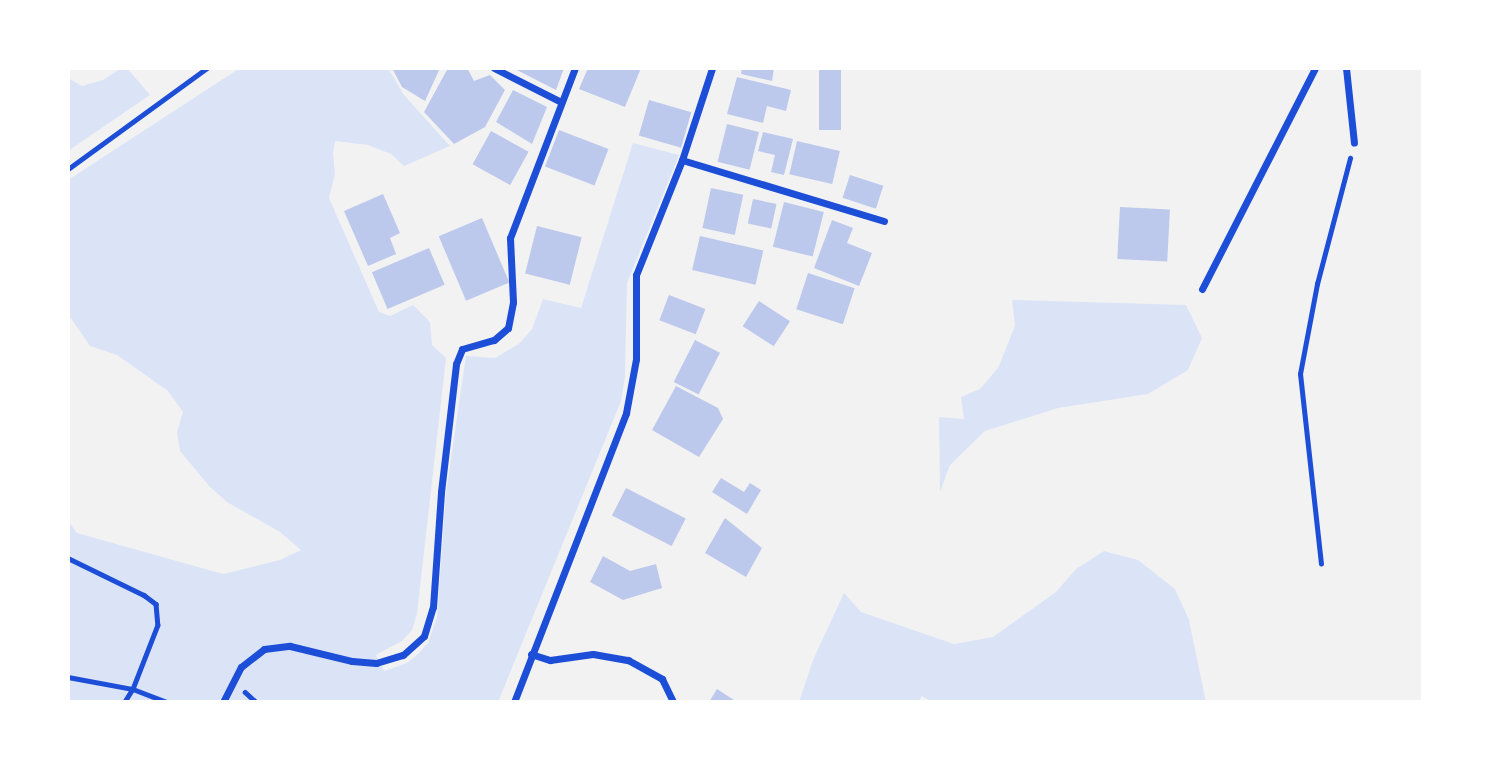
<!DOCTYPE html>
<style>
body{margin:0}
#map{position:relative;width:1491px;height:770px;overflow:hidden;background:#f2f2f2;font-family:"DejaVu Sans",sans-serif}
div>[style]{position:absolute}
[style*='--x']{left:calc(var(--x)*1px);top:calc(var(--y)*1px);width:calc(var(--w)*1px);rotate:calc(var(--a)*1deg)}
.green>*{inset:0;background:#dbe4f7}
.building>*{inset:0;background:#bdc9ec;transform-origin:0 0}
.path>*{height:4.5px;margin:-2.25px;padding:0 2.25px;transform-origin:2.25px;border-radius:2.25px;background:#1d4ed8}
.minor>*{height:7px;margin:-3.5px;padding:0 3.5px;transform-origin:3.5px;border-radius:3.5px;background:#1d4ed8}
span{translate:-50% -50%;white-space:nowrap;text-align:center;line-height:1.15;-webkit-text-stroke:7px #fff;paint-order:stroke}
.frame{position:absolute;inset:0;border:70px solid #fff;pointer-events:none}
</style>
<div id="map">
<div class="green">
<i style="clip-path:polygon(121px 68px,127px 68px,150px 95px,68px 151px,68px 78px,82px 86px,103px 80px)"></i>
<i style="clip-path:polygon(240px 68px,388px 68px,404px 95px,450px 146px,404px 166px,391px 154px,368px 145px,335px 141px,333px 153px,335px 174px,329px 198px,379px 312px,390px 316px,413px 305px,430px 322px,432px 345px,446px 358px,417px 614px,412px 630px,402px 641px,376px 655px,384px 671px,407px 663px,418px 654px,428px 643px,437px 617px,446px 493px,466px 356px,495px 358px,520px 343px,532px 329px,543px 299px,581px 308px,633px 143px,679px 155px,627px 283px,625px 377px,621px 401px,498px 702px,68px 702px,68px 521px,77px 533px,223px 574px,280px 560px,301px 550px,280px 532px,227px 502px,210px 487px,180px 451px,177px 432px,183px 412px,168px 391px,117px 355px,90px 346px,68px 314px,68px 180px)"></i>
<i style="clip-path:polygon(1012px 300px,1186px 305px,1202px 338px,1188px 370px,1148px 394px,1058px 408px,985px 431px,950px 465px,940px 492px,939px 417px,964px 419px,961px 397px,980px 389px,998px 368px,1015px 326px)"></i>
<i style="clip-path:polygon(1104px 551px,1138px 560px,1175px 589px,1189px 620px,1206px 702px,932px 702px,922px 696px,918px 702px,799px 702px,813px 660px,844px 593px,861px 612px,954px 644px,993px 637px,1056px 592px,1076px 569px)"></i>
</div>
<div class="building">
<i style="clip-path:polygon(392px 68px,440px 68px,425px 101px,402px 87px)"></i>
<i style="clip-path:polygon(448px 68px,467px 68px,474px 81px,490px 75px,505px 90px,485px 127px,454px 144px,424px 112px)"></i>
<i style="clip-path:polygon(513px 68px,564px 68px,556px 90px)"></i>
<i style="clip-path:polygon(588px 68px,641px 68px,625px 107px,579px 89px)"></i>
<i style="clip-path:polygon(742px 68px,774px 68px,772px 81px,741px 74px)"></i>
<i style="left:819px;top:68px;width:22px;height:62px"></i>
<i style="clip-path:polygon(737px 77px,791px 90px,786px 111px,767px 106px,763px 123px,727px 114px)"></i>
<i style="clip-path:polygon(513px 90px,547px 107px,532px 144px,496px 122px)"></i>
<i style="left:649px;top:100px;width:44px;height:37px;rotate:16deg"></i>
<i style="left:727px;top:124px;width:33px;height:39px;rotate:14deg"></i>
<i style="left:559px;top:130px;width:53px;height:39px;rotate:21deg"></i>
<i style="left:491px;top:131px;width:43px;height:38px;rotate:29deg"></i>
<i style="clip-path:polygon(763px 132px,793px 139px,784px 175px,771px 172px,775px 155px,758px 151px)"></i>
<i style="left:797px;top:141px;width:44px;height:34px;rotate:13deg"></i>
<i style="left:850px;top:175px;width:35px;height:24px;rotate:18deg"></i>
<i style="left:711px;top:188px;width:33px;height:41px;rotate:12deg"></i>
<i style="clip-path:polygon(383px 194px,400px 233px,390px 238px,396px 254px,368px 266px,344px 211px)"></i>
<i style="left:753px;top:199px;width:24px;height:25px;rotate:12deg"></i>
<i style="left:784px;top:202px;width:41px;height:46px;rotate:14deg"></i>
<i style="left:1120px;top:207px;width:50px;height:52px;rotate:3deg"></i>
<i style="left:482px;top:218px;width:70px;height:47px;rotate:67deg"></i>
<i style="clip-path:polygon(832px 220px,853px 228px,847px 243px,872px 253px,859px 286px,814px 268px)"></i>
<i style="left:537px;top:226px;width:46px;height:49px;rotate:14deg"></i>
<i style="left:700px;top:236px;width:65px;height:35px;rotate:13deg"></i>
<i style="left:429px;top:248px;width:40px;height:62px;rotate:67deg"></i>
<i style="left:808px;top:273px;width:49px;height:38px;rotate:18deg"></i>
<i style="left:669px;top:295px;width:39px;height:27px;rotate:21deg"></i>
<i style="left:759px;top:301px;width:37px;height:30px;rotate:33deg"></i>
<i style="left:695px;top:340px;width:28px;height:47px;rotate:27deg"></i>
<i style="clip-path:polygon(676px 386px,718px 408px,723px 419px,699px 457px,652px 430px)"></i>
<i style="clip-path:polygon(721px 478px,744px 492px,750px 483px,761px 490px,747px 514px,712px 492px)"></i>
<i style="left:626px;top:488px;width:67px;height:31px;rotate:27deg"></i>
<i style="clip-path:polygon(725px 518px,762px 548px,746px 577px,705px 553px)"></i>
<i style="clip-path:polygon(603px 556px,630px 571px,656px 564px,662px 588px,623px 600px,590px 582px)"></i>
<i style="clip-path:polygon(717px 689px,737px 702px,709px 702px)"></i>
</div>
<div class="path">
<i style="--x:68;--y:169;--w:172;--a:-36"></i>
<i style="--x:68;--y:558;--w:85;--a:26"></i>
<i style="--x:144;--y:595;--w:15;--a:37"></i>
<i style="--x:156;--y:604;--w:21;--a:85"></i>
<i style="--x:158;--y:625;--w:69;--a:111.3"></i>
<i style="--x:133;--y:689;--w:36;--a:21"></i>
<i style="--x:1321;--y:564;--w:191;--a:-96.3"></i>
<i style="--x:1300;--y:374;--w:92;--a:-79.3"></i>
<i style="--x:1317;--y:284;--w:130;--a:-75.3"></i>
<i style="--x:68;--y:677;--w:66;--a:10.5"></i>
<i style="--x:133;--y:689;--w:15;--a:122"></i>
<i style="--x:245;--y:692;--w:15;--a:42"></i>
</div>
<div class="minor">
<i style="--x:494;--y:68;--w:75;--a:26.9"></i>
<i style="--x:1346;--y:68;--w:75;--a:83.9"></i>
<i style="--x:682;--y:160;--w:211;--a:16.8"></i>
<i style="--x:1202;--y:289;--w:248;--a:-62.9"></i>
<i style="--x:531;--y:654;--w:20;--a:18"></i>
<i style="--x:550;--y:660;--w:43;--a:-7.9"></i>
<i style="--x:593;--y:654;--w:36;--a:10"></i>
<i style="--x:628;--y:660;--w:39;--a:29"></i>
<i style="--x:662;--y:679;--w:25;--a:64"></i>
<i style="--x:223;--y:702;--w:39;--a:-63"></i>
<i style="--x:241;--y:667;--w:29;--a:-38"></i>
<i style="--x:264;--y:649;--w:26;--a:-7"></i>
<i style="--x:290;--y:646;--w:64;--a:13.6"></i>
<i style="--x:352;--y:661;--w:24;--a:5"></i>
<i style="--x:376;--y:663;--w:28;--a:-17"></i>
<i style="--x:403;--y:655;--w:28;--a:-42"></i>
<i style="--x:424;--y:636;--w:30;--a:-73"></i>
<i style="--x:433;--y:607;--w:115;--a:-86"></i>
<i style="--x:441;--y:492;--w:129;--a:-83.3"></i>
<i style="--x:456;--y:364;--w:16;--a:-68"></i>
<i style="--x:462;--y:349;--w:33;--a:-16"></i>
<i style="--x:494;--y:340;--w:18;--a:-41"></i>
<i style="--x:508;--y:328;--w:26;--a:-79"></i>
<i style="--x:513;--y:302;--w:64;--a:-92.7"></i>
<i style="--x:510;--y:238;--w:182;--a:-69.1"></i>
<i style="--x:514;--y:702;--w:310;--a:-68.8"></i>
<i style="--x:626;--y:413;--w:55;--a:-79.5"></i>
<i style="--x:636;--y:359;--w:84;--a:-90"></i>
<i style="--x:636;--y:275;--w:124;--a:-68.2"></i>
<i style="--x:682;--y:160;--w:97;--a:-71.9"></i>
</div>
<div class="frame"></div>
</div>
